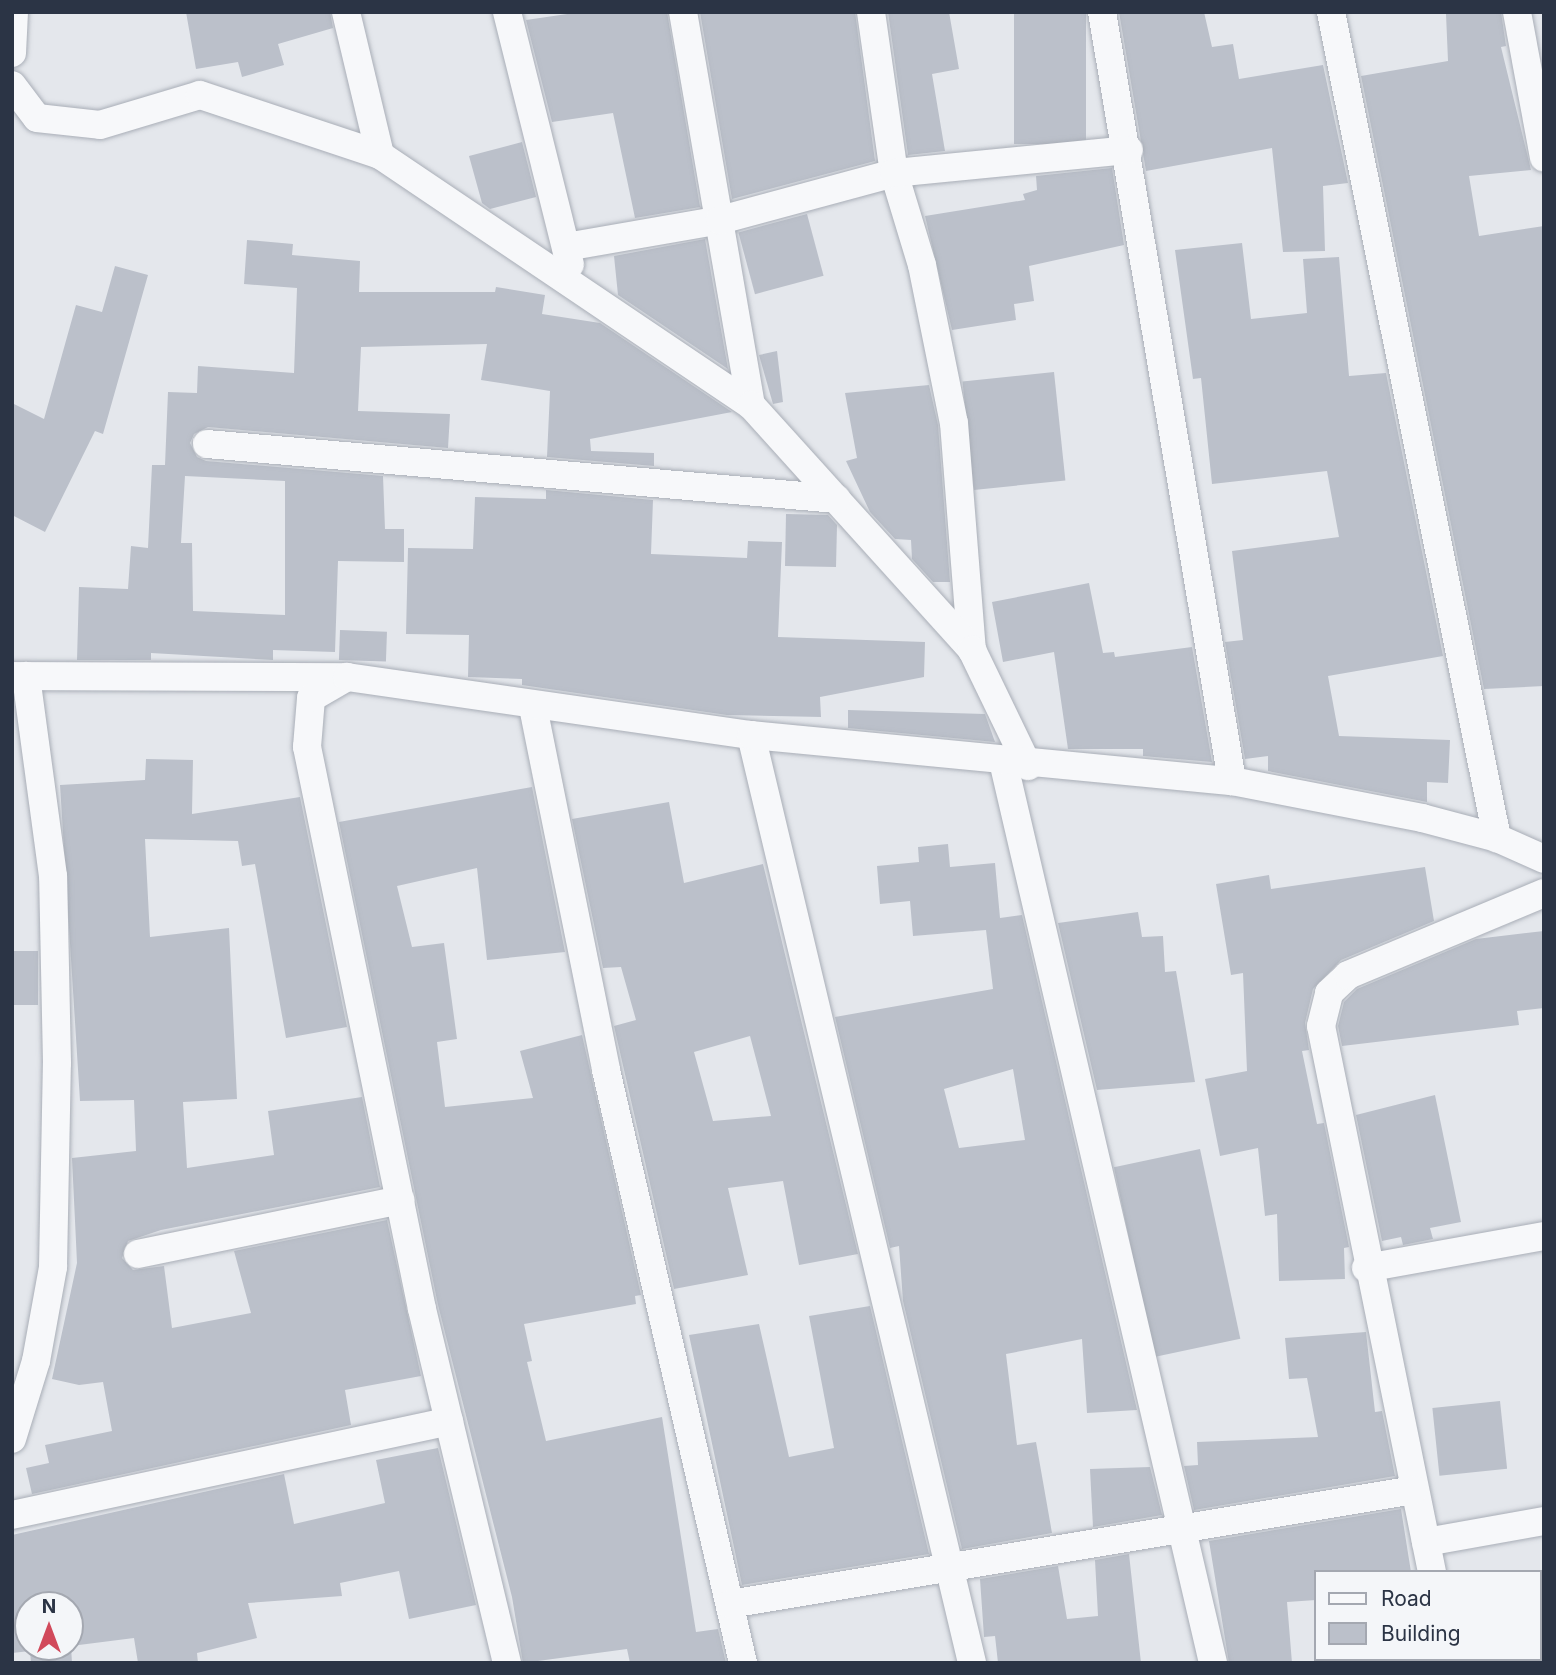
<!DOCTYPE html>
<style>
body{margin:0}
#map{position:relative;width:1556px;height:1675px;overflow:hidden;background:#e4e7ec;font-family:Inter,sans-serif}
div>[style]{position:absolute}
[style*='--x']{left:calc(var(--x)*1px);top:calc(var(--y)*1px);width:calc(var(--w)*1px);rotate:calc(var(--a)*1deg)}
.building>*{inset:0;background:#bbc0ca;transform-origin:0 0}
.roads{filter:drop-shadow(0 0 2px #a9aeb7) drop-shadow(0 0 2px #a9aeb7)}
.street>*{height:28px;margin:-14px;padding:0 14px;transform-origin:14px;border-radius:14px;background:#f7f8fa}
span{translate:-50% -50%;white-space:nowrap;text-align:center;line-height:1.15;-webkit-text-stroke:5px #f4f6f9;paint-order:stroke}
.frame{position:absolute;inset:0;border:14px solid #2b3445;pointer-events:none}
.legend{position:absolute;left:1314px;top:1570px;width:228px;height:91px;box-sizing:border-box;background:#f4f6f9;border:2px solid #a4a8b1;margin:0;padding:9px 12px;list-style:none;font-size:21px;color:#2b3445}
.legend li{display:flex;align-items:center;gap:14px;height:35px}
.legend b{width:35px;border:2px solid #a4a8b1}
.north{position:absolute;left:14px;top:1591px;width:70px;height:70px;box-sizing:border-box;background:#f4f6f9;border:2px solid #a4a8b1;border-radius:50%;rotate:0deg;font-size:19px;font-weight:700;line-height:28px;text-align:center;color:#2b3445}
.north::after{content:'';display:block;margin:auto;width:24px;height:32px;background:#d1495b;clip-path:polygon(50% 0,100% 100%,50% 72%,0 100%)}
</style>
<div id="map">
<div class="building">
<i style="clip-path:polygon(186px 12px,330px 12px,333px 28px,278px 44px,284px 65px,242px 77px,238px 62px,196px 69px)"></i>
<i style="clip-path:polygon(581px 12px,667px 12px,700px 207px,635px 218px,613px 113px,552px 122px,526px 20px)"></i>
<i style="clip-path:polygon(700px 12px,855px 12px,875px 161px,732px 199px)"></i>
<i style="clip-path:polygon(888px 12px,949px 12px,959px 69px,932px 74px,945px 151px,908px 155px)"></i>
<i style="left:1014px;top:12px;width:72px;height:132px"></i>
<i style="clip-path:polygon(1119px 12px,1204px 12px,1212px 47px,1233px 44px,1239px 79px,1323px 65px,1348px 183px,1323px 186px,1325px 251px,1283px 252px,1272px 148px,1146px 171px)"></i>
<i style="clip-path:polygon(1501px 12px,1506px 46px,1501px 47px,1531px 170px,1469px 176px,1479px 236px,1544px 226px,1544px 686px,1484px 689px,1361px 76px,1448px 61px,1446px 14px)"></i>
<i style="clip-path:polygon(522px 142px,536px 197px,490px 209px,482px 203px,469px 156px)"></i>
<i style="clip-path:polygon(1112px 168px,1124px 245px,1029px 266px,1034px 301px,1014px 304px,1016px 320px,952px 330px,925px 216px,1025px 200px,1023px 194px,1037px 190px,1036px 176px)"></i>
<i style="left:807px;top:214px;width:64px;height:71px;rotate:75deg"></i>
<i style="clip-path:polygon(705px 239px,728px 369px,618px 295px,614px 256px)"></i>
<i style="clip-path:polygon(evenodd,247px 240px,293px 244px,292px 255px,360px 261px,359px 292px,495px 292px,496px 287px,545px 295px,542px 314px,600px 323px,732px 412px,590px 439px,591px 451px,654px 453px,654px 466px,547px 457px,550px 391px,481px 380px,487px 344px,361px 347px,358px 411px,450px 414px,448px 448px,208px 427px,194px 434px,190px 443px,197px 457px,206px 461px,383px 476px,385px 529px,404px 529px,404px 562px,338px 561px,335px 652px,273px 650px,273px 660px,151px 653px,151px 660px,77px 660px,79px 587px,128px 589px,131px 546px,148px 548px,152px 465px,165px 465px,168px 392px,197px 393px,198px 366px,294px 373px,297px 288px,244px 284px,247px 240px,185px 476px,285px 481px,285px 615px,193px 611px,192px 543px,181px 543px,185px 476px)"></i>
<i style="clip-path:polygon(1242px 243px,1251px 319px,1307px 313px,1303px 259px,1339px 257px,1349px 376px,1386px 373px,1443px 656px,1328px 676px,1339px 736px,1450px 740px,1448px 783px,1427px 782px,1427px 802px,1268px 771px,1268px 756px,1245px 759px,1225px 642px,1243px 640px,1232px 551px,1339px 537px,1327px 471px,1212px 484px,1201px 378px,1193px 379px,1175px 250px)"></i>
<i style="clip-path:polygon(115px 266px,148px 275px,103px 434px,95px 431px,45px 532px,12px 515px,12px 403px,44px 419px,76px 305px,102px 312px)"></i>
<i style="clip-path:polygon(777px 351px,783px 402px,773px 404px,759px 355px)"></i>
<i style="left:1054px;top:372px;width:109px;height:92px;rotate:84deg"></i>
<i style="clip-path:polygon(929px 385px,938px 425px,950px 582px,933px 582px,912px 559px,911px 540px,895px 539px,870px 512px,846px 461px,857px 458px,845px 393px)"></i>
<i style="clip-path:polygon(546px 490px,653px 500px,651px 554px,747px 558px,748px 541px,782px 542px,778px 637px,925px 642px,924px 677px,820px 697px,821px 717px,727px 715px,522px 685px,522px 679px,468px 677px,469px 635px,406px 634px,408px 548px,473px 549px,475px 497px,546px 499px)"></i>
<i style="clip-path:polygon(786px 514px,828px 515px,837px 525px,836px 567px,785px 566px)"></i>
<i style="clip-path:polygon(1089px 583px,1103px 653px,1114px 652px,1115px 657px,1192px 647px,1212px 762px,1143px 756px,1143px 749px,1068px 749px,1054px 652px,1003px 662px,992px 602px)"></i>
<i style="left:340px;top:630px;width:47px;height:30px;rotate:2deg"></i>
<i style="clip-path:polygon(848px 710px,985px 714px,995px 742px,848px 728px)"></i>
<i style="clip-path:polygon(146px 759px,193px 760px,192px 814px,300px 797px,347px 1027px,286px 1038px,255px 864px,242px 866px,238px 841px,145px 839px,150px 937px,229px 928px,237px 1099px,183px 1102px,187px 1168px,274px 1155px,268px 1111px,362px 1097px,380px 1187px,161px 1230px,128px 1241px,122px 1258px,133px 1270px,164px 1266px,172px 1328px,251px 1313px,234px 1251px,387px 1220px,421px 1376px,345px 1390px,351px 1425px,32px 1494px,26px 1468px,49px 1463px,45px 1445px,112px 1431px,103px 1382px,79px 1385px,52px 1379px,77px 1263px,72px 1158px,136px 1151px,134px 1100px,80px 1101px,60px 785px,145px 780px)"></i>
<i style="clip-path:polygon(532px 787px,565px 952px,487px 960px,477px 868px,397px 886px,412px 947px,444px 943px,457px 1039px,437px 1042px,445px 1107px,533px 1098px,520px 1051px,582px 1035px,641px 1295px,635px 1296px,636px 1304px,524px 1324px,532px 1361px,527px 1362px,546px 1441px,662px 1417px,696px 1632px,718px 1629px,726px 1663px,630px 1663px,627px 1649px,523px 1663px,512px 1597px,438px 1305px,339px 822px)"></i>
<i style="clip-path:polygon(evenodd,669px 802px,684px 883px,763px 864px,858px 1254px,799px 1265px,783px 1181px,728px 1188px,748px 1275px,674px 1289px,614px 1026px,636px 1020px,621px 967px,603px 968px,572px 819px,669px 802px,750px 1036px,771px 1116px,713px 1121px,694px 1052px,750px 1036px)"></i>
<i style="clip-path:polygon(evenodd,948px 844px,950px 867px,995px 863px,1000px 918px,1022px 915px,1137px 1410px,1087px 1413px,1082px 1339px,1006px 1354px,1017px 1445px,1036px 1442px,1052px 1533px,962px 1549px,903px 1301px,899px 1246px,890px 1248px,835px 1017px,993px 989px,986px 930px,913px 936px,910px 901px,880px 904px,877px 866px,919px 862px,918px 847px,948px 844px,1013px 1069px,1025px 1140px,959px 1148px,944px 1089px,1013px 1069px)"></i>
<i style="clip-path:polygon(1425px 867px,1434px 921px,1341px 960px,1313px 989px,1305px 1023px,1309px 1050px,1302px 1051px,1317px 1124px,1324px 1123px,1349px 1247px,1344px 1248px,1345px 1279px,1279px 1281px,1277px 1214px,1265px 1216px,1258px 1148px,1220px 1156px,1205px 1079px,1247px 1071px,1243px 973px,1231px 975px,1216px 884px,1269px 875px,1271px 889px)"></i>
<i style="clip-path:polygon(1138px 912px,1142px 937px,1163px 936px,1165px 972px,1176px 971px,1195px 1082px,1097px 1090px,1058px 923px)"></i>
<i style="clip-path:polygon(1544px 931px,1544px 1008px,1517px 1011px,1519px 1025px,1342px 1046px,1338px 1026px,1344px 1002px,1357px 989px,1476px 939px)"></i>
<i style="left:12px;top:951px;width:26px;height:54px"></i>
<i style="clip-path:polygon(1435px 1095px,1461px 1222px,1430px 1228px,1433px 1239px,1403px 1245px,1401px 1237px,1382px 1241px,1356px 1115px)"></i>
<i style="left:1200px;top:1149px;width:194px;height:88px;rotate:78deg"></i>
<i style="clip-path:polygon(870px 1306px,929px 1554px,742px 1585px,689px 1335px,759px 1324px,789px 1457px,834px 1448px,809px 1316px)"></i>
<i style="clip-path:polygon(1366px 1332px,1375px 1412px,1382px 1411px,1395px 1476px,1194px 1510px,1184px 1466px,1198px 1465px,1197px 1442px,1318px 1437px,1307px 1378px,1289px 1379px,1285px 1338px)"></i>
<i style="left:1500px;top:1401px;width:68px;height:68px;rotate:84deg"></i>
<i style="clip-path:polygon(evenodd,438px 1448px,476px 1605px,409px 1619px,399px 1571px,340px 1583px,342px 1596px,248px 1603px,257px 1638px,197px 1653px,198px 1663px,138px 1663px,134px 1638px,71px 1646px,72px 1663px,31px 1663px,30px 1651px,12px 1653px,12px 1535px,284px 1474px,294px 1524px,385px 1503px,376px 1460px,438px 1448px,28px 1605px,70px 1605px,70px 1647px,28px 1647px,28px 1605px)"></i>
<i style="clip-path:polygon(1150px 1467px,1162px 1515px,1093px 1527px,1090px 1469px)"></i>
<i style="clip-path:polygon(1401px 1509px,1411px 1572px,1316px 1572px,1316px 1600px,1287px 1602px,1292px 1663px,1229px 1663px,1209px 1541px)"></i>
<i style="clip-path:polygon(1129px 1554px,1141px 1663px,998px 1663px,995px 1636px,984px 1637px,980px 1579px,1058px 1566px,1067px 1619px,1098px 1616px,1095px 1560px)"></i>
</div>
<div class="roads">
<div class="street">
<i style="--x:346;--y:12;--w:147;--a:76.6"></i>
<i style="--x:507;--y:12;--w:260;--a:76"></i>
<i style="--x:683;--y:12;--w:399;--a:80.2"></i>
<i style="--x:871;--y:12;--w:163;--a:81.9"></i>
<i style="--x:894;--y:173;--w:96;--a:73.1"></i>
<i style="--x:922;--y:265;--w:161;--a:78.6"></i>
<i style="--x:954;--y:423;--w:228;--a:85.5"></i>
<i style="--x:1102;--y:12;--w:780;--a:80.4"></i>
<i style="--x:1331;--y:12;--w:843;--a:78.64"></i>
<i style="--x:1517;--y:12;--w:148;--a:79.5"></i>
<i style="--x:12;--y:53;--w:41;--a:-87.2"></i>
<i style="--x:12;--y:85;--w:41;--a:52.9"></i>
<i style="--x:37;--y:118;--w:63;--a:6.3"></i>
<i style="--x:100;--y:125;--w:104;--a:-16.7"></i>
<i style="--x:200;--y:95;--w:190;--a:18.4"></i>
<i style="--x:380;--y:155;--w:447;--a:34"></i>
<i style="--x:751;--y:405;--w:330;--a:47.9"></i>
<i style="--x:972;--y:650;--w:129;--a:64.2"></i>
<i style="--x:566;--y:247;--w:156;--a:-9.9"></i>
<i style="--x:720;--y:220;--w:180;--a:-15.1"></i>
<i style="--x:894;--y:173;--w:236;--a:-5.6"></i>
<i style="--x:207;--y:444;--w:632;--a:4.99"></i>
<i style="--x:12;--y:676;--w:333;--a:0.2"></i>
<i style="--x:533;--y:707;--w:370;--a:78.6"></i>
<i style="--x:606;--y:1070;--w:609;--a:76.99"></i>
<i style="--x:751;--y:735;--w:954;--a:76.6"></i>
<i style="--x:1003;--y:761;--w:926;--a:76.89"></i>
<i style="--x:138;--y:1254;--w:268;--a:-11.6"></i>
<i style="--x:1366;--y:1268;--w:181;--a:-10.2"></i>
<i style="--x:12;--y:1439;--w:82;--a:-72.9"></i>
<i style="--x:36;--y:1361;--w:96;--a:-79.7"></i>
<i style="--x:53;--y:1267;--w:204;--a:-88.9"></i>
<i style="--x:57;--y:1063;--w:187;--a:-91.2"></i>
<i style="--x:53;--y:876;--w:202;--a:-97.7"></i>
<i style="--x:12;--y:1515;--w:447;--a:-12.1"></i>
<i style="--x:1426;--y:1542;--w:120;--a:-10.1"></i>
<i style="--x:1432;--y:1572;--w:557;--a:-101.49"></i>
<i style="--x:1321;--y:1026;--w:34;--a:-76"></i>
<i style="--x:1329;--y:993;--w:26;--a:-43"></i>
<i style="--x:1348;--y:975;--w:212;--a:-22.7"></i>
<i style="--x:730;--y:1604;--w:693;--a:-9.46"></i>
<i style="--x:1451;--y:1659;--w:4;--a:76"></i>
<i style="--x:507;--y:1663;--w:364;--a:-103.5"></i>
<i style="--x:422;--y:1309;--w:574;--a:-101.56"></i>
<i style="--x:307;--y:747;--w:49;--a:-85.3"></i>
<i style="--x:311;--y:698;--w:42;--a:-30.3"></i>
<i style="--x:347;--y:677;--w:408;--a:8.2"></i>
<i style="--x:751;--y:735;--w:483;--a:5.5"></i>
<i style="--x:1232;--y:781;--w:194;--a:11"></i>
<i style="--x:1422;--y:818;--w:78;--a:14.9"></i>
<i style="--x:1497;--y:838;--w:51;--a:24.1"></i>
</div>
</div>
<div class="frame"></div>
<ul class="legend">
<li><b style="height:9px;background:#f7f8fa"></b>Road</li>
<li><b style="height:19px;background:#bbc0ca"></b>Building</li>
</ul>
<div class="north">N</div>
</div>
